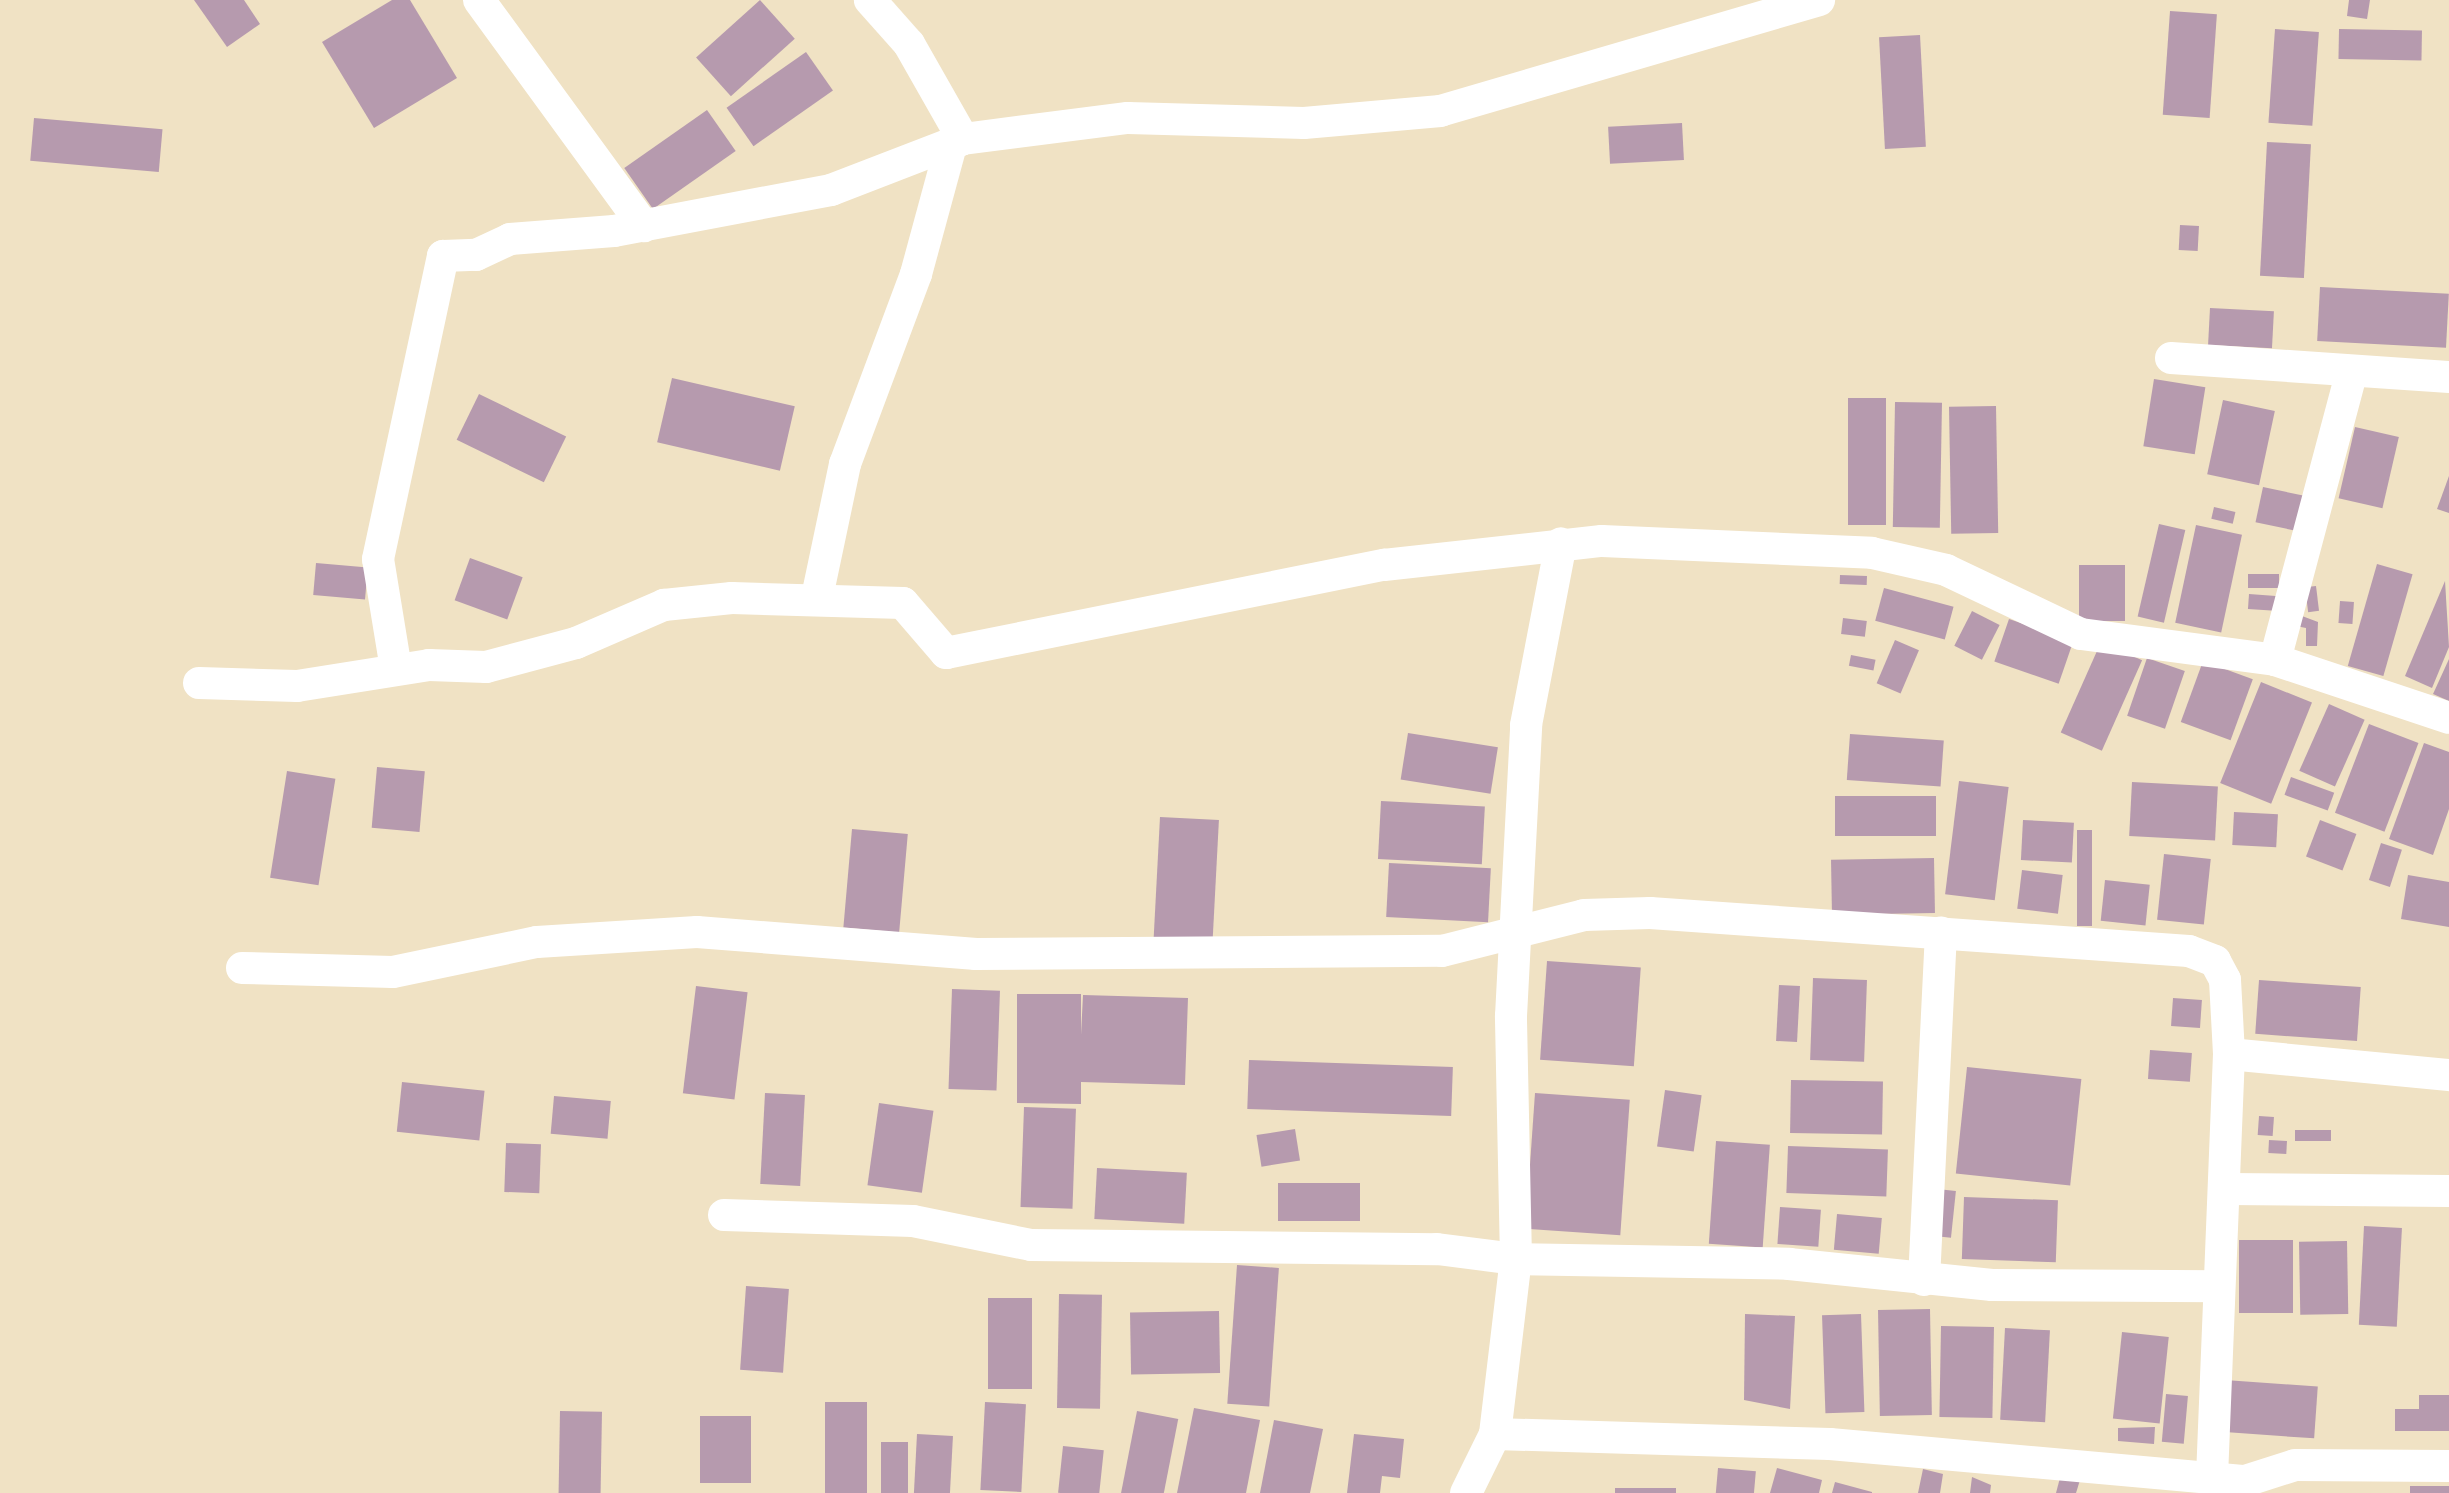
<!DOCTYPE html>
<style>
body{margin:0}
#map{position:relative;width:2449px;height:1493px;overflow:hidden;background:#f0e2c4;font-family:"Public Sans",sans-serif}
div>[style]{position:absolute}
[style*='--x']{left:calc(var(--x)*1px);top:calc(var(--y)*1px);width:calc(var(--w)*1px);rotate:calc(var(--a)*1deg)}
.building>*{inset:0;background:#b69aae;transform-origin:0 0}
.street>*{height:32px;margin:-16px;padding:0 16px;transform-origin:16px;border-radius:16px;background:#fff}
span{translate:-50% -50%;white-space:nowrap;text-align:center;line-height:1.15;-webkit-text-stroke:8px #fdefd1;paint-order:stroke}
</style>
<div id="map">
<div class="building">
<i style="clip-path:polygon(194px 0,244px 0,260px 24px,227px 47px)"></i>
<i style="clip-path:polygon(392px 0,410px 0,457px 78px,374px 128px,322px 42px)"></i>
<i style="left:760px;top:0;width:52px;height:86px;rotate:48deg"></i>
<i style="clip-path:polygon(2349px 0,2370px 0,2367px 19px,2347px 16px)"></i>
<i style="left:2170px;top:11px;width:47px;height:104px;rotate:4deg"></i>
<i style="left:2275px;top:29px;width:44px;height:94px;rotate:4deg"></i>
<i style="left:2339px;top:29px;width:83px;height:30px;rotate:1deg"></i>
<i style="left:1920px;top:35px;width:112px;height:41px;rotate:87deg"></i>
<i style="left:806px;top:52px;width:47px;height:97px;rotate:55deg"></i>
<i style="left:707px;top:110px;width:50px;height:101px;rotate:55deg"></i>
<i style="left:34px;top:118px;width:129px;height:43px;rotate:5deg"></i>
<i style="left:1682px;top:123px;width:37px;height:74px;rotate:87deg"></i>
<i style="left:2267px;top:142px;width:44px;height:134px;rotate:3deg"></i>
<i style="left:2180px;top:225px;width:19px;height:25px;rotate:3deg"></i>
<i style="left:2320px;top:287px;width:129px;height:54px;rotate:3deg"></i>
<i style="left:2210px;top:308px;width:64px;height:37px;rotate:3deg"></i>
<i style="left:672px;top:378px;width:126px;height:66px;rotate:13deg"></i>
<i style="left:2154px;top:379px;width:52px;height:68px;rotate:9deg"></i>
<i style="left:479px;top:394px;width:97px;height:51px;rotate:26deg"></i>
<i style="left:1848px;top:398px;width:38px;height:127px"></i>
<i style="left:2223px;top:400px;width:53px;height:76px;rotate:12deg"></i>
<i style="left:1895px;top:402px;width:47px;height:125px;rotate:1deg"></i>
<i style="left:1996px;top:406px;width:127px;height:47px;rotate:89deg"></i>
<i style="left:2355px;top:427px;width:45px;height:73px;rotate:13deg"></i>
<i style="clip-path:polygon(2449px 476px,2449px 513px,2437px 509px)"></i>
<i style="left:2263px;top:487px;width:51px;height:36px;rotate:12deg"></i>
<i style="left:2214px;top:507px;width:22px;height:12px;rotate:13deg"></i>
<i style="left:2159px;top:524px;width:27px;height:95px;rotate:13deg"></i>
<i style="left:2196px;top:525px;width:47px;height:100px;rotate:12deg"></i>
<i style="left:470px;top:558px;width:56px;height:45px;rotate:20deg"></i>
<i style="left:316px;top:563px;width:52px;height:32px;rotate:5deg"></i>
<i style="left:2377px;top:564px;width:37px;height:106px;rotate:16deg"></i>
<i style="left:2079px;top:565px;width:46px;height:56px"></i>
<i style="left:2248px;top:574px;width:31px;height:14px"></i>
<i style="left:1840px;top:575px;width:27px;height:9px;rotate:2deg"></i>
<i style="clip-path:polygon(2445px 581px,2449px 647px,2432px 688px,2405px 676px)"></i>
<i style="left:2316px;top:586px;width:25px;height:11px;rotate:83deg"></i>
<i style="left:1884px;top:588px;width:72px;height:34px;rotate:15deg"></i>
<i style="left:2249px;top:594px;width:27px;height:15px;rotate:4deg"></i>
<i style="left:2340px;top:601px;width:14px;height:22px;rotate:4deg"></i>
<i style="left:1972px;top:611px;width:31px;height:39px;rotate:27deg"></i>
<i style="clip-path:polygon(2294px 613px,2318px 622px,2317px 646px,2306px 646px,2306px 628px,2291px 625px)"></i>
<i style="left:1843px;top:618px;width:24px;height:16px;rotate:7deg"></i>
<i style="left:2009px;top:619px;width:68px;height:45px;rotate:19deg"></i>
<i style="left:1895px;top:640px;width:26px;height:47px;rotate:23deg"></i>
<i style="left:2101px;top:642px;width:45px;height:99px;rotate:24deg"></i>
<i style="left:1851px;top:655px;width:25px;height:11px;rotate:11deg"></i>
<i style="left:2147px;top:658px;width:40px;height:61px;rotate:19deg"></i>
<i style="clip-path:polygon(2449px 659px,2449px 701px,2433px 694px)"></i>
<i style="left:2203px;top:661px;width:53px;height:65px;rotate:20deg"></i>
<i style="left:2261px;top:682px;width:55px;height:109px;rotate:22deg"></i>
<i style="left:2329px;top:704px;width:39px;height:73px;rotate:24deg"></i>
<i style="left:2369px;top:724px;width:53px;height:95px;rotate:21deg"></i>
<i style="left:1408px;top:733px;width:91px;height:47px;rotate:9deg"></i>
<i style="left:1850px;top:734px;width:94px;height:46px;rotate:4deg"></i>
<i style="clip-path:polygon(2424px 743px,2449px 752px,2449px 809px,2433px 855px,2389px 839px)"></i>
<i style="left:377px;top:767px;width:48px;height:61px;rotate:5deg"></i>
<i style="left:287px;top:771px;width:49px;height:108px;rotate:9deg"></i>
<i style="left:2291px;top:777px;width:46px;height:19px;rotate:20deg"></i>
<i style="left:1959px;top:781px;width:50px;height:114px;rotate:7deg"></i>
<i style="left:2132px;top:782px;width:86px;height:54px;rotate:3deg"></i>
<i style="left:1936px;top:796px;width:40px;height:101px;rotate:90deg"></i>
<i style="left:1381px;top:801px;width:104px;height:58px;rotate:3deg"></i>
<i style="left:2234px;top:812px;width:44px;height:33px;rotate:3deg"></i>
<i style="left:1160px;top:817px;width:59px;height:124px;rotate:3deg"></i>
<i style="left:2023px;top:820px;width:51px;height:40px;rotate:3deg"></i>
<i style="left:2320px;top:820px;width:39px;height:39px;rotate:21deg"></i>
<i style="left:852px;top:829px;width:56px;height:99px;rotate:5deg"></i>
<i style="left:2077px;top:830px;width:15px;height:96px"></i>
<i style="left:2381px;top:843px;width:22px;height:39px;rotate:18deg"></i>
<i style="left:2164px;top:854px;width:47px;height:66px;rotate:6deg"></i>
<i style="left:1934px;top:858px;width:55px;height:103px;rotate:89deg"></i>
<i style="left:1389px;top:863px;width:102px;height:54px;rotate:3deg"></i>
<i style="left:2022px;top:870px;width:41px;height:39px;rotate:7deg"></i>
<i style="clip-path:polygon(2408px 875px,2449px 882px,2449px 927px,2401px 919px)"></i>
<i style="left:2105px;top:880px;width:45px;height:41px;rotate:6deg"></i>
<i style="left:1547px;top:961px;width:94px;height:99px;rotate:4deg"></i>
<i style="left:1813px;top:978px;width:54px;height:82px;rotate:2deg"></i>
<i style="left:2259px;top:980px;width:102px;height:54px;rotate:4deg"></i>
<i style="left:1779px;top:985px;width:21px;height:56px;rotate:3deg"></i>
<i style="left:696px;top:986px;width:52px;height:108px;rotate:7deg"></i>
<i style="left:952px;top:989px;width:48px;height:100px;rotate:2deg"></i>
<i style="clip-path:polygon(1017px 994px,1081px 994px,1081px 1035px,1083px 995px,1188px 998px,1185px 1085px,1081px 1082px,1081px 1104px,1017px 1103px)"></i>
<i style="left:2173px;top:998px;width:29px;height:28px;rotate:4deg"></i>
<i style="left:2150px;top:1050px;width:42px;height:29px;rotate:4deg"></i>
<i style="left:1249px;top:1060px;width:204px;height:49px;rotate:2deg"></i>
<i style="left:1967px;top:1067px;width:115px;height:107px;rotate:6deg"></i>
<i style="left:1791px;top:1080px;width:92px;height:53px;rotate:1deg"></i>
<i style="left:402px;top:1082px;width:83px;height:50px;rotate:6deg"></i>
<i style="left:1665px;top:1090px;width:37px;height:57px;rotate:8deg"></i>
<i style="left:765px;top:1093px;width:40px;height:91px;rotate:3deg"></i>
<i style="left:1535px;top:1093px;width:95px;height:136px;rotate:4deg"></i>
<i style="left:554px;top:1096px;width:57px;height:38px;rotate:5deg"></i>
<i style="left:879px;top:1103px;width:55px;height:83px;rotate:8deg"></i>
<i style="left:1024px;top:1107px;width:52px;height:100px;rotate:2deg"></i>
<i style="left:2259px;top:1116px;width:15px;height:19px;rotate:4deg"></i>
<i style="left:1295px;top:1129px;width:32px;height:39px;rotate:81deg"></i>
<i style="left:2295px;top:1130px;width:36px;height:11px"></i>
<i style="left:2269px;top:1140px;width:18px;height:13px;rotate:3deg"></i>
<i style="left:1716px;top:1141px;width:54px;height:103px;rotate:4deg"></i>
<i style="left:506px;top:1143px;width:35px;height:49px;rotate:2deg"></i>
<i style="left:1788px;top:1146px;width:100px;height:47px;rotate:2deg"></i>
<i style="left:1097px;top:1168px;width:90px;height:51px;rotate:3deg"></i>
<i style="left:1278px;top:1183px;width:82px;height:38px"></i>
<i style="left:1937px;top:1189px;width:19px;height:47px;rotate:6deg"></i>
<i style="left:1964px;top:1197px;width:94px;height:62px;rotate:2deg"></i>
<i style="left:1780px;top:1207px;width:41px;height:37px;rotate:4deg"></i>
<i style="left:1837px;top:1214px;width:45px;height:36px;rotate:5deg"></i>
<i style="left:2364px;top:1226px;width:38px;height:99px;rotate:3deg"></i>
<i style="left:2239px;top:1240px;width:54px;height:73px"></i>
<i style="left:2347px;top:1241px;width:73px;height:48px;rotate:89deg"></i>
<i style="left:1237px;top:1265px;width:42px;height:139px;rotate:4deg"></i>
<i style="left:746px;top:1286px;width:43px;height:84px;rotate:4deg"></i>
<i style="left:1059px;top:1294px;width:43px;height:114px;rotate:1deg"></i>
<i style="left:988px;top:1298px;width:44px;height:91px"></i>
<i style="left:1930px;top:1309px;width:106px;height:52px;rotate:89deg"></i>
<i style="left:1219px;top:1311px;width:62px;height:89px;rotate:89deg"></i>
<i style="clip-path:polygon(1745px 1314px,1795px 1316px,1790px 1409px,1744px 1400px)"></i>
<i style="left:1861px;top:1314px;width:98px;height:39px;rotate:88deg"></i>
<i style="left:1941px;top:1326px;width:53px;height:91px;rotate:1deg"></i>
<i style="left:2005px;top:1328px;width:45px;height:92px;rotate:3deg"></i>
<i style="left:2122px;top:1332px;width:47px;height:87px;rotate:6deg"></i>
<i style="left:2225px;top:1380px;width:93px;height:52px;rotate:4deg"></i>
<i style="left:2166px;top:1394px;width:22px;height:48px;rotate:5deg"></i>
<i style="clip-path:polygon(2419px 1395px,2449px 1395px,2449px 1431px,2395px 1431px,2395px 1409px,2419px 1409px)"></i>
<i style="left:825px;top:1402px;width:42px;height:91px"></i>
<i style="left:985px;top:1402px;width:41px;height:88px;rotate:3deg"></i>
<i style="clip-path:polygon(1194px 1408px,1260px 1420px,1246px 1493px,1177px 1493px)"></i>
<i style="left:560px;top:1411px;width:42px;height:82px;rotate:1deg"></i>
<i style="left:1137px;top:1411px;width:42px;height:84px;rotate:11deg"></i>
<i style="left:700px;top:1416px;width:51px;height:67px"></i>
<i style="clip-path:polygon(1274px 1420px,1323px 1429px,1310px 1493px,1260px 1493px)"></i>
<i style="clip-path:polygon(2155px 1427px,2154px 1444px,2118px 1441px,2118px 1428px)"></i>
<i style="left:917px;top:1434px;width:36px;height:59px;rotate:3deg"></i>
<i style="clip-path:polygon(1354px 1434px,1404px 1439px,1400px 1478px,1382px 1476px,1380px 1493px,1347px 1493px)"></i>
<i style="left:881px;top:1442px;width:27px;height:51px"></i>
<i style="left:1063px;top:1446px;width:41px;height:47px;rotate:6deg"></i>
<i style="left:1718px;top:1468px;width:38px;height:25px;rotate:5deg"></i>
<i style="clip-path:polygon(1777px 1468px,1822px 1480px,1819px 1493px,1770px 1493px)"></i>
<i style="clip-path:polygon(1923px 1469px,1943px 1474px,1940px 1493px,1918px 1493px)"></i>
<i style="clip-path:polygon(2061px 1474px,2080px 1480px,2076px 1493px,2056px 1493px)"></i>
<i style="clip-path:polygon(1972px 1477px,1991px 1485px,1990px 1493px,1970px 1493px)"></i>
<i style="clip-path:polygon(1835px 1482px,1872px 1492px,1872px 1493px,1832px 1493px)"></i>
<i style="left:2410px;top:1486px;width:39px;height:7px"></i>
<i style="left:1615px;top:1488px;width:61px;height:5px"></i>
</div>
<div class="street">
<i style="--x:479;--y:0;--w:280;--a:53.9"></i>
<i style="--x:2171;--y:358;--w:279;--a:3.9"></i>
<i style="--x:817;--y:597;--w:136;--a:-78.1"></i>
<i style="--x:845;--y:464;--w:203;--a:-69.5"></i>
<i style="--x:916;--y:274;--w:134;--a:-74.8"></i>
<i style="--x:951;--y:145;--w:13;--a:-27"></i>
<i style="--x:963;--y:139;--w:109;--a:-119.6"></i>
<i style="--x:909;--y:44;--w:59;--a:-131.6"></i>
<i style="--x:2275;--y:660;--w:299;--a:-75.1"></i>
<i style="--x:396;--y:669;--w:111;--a:-99.3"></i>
<i style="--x:378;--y:559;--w:310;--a:-77.9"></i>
<i style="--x:443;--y:256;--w:33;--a:-2"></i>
<i style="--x:476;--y:255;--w:38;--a:-25"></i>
<i style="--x:510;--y:239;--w:104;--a:-4.4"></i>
<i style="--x:614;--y:231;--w:221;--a:-10.7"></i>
<i style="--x:831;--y:190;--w:142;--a:-21.1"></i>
<i style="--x:963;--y:139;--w:166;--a:-7.3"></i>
<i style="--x:1128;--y:118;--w:176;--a:1.6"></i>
<i style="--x:1304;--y:123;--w:137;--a:-5"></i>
<i style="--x:1440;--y:111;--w:395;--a:-16.3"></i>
<i style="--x:199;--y:683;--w:98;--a:1.8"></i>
<i style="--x:297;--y:686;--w:134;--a:-9"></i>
<i style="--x:429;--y:665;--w:57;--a:2"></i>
<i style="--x:486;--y:667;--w:93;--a:-14.9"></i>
<i style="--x:576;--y:643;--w:96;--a:-23.4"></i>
<i style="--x:664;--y:605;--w:68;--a:-5.9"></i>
<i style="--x:732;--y:598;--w:171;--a:1.7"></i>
<i style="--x:903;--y:603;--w:66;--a:49.3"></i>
<i style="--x:946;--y:653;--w:447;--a:-11.4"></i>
<i style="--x:1384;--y:565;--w:219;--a:-6.3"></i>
<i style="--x:1602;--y:541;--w:270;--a:2.5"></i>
<i style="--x:1872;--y:553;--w:76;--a:12.9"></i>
<i style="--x:1946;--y:570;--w:149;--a:25.4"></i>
<i style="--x:2081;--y:634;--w:196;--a:7.6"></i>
<i style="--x:2275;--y:660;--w:183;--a:18.4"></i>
<i style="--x:242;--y:968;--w:151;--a:1.5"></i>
<i style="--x:393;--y:972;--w:147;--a:-11.8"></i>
<i style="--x:537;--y:942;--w:160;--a:-3.6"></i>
<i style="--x:697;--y:932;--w:280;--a:4.5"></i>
<i style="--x:976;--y:954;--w:466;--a:-0.4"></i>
<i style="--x:1442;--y:951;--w:146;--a:-14.2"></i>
<i style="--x:1584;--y:915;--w:66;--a:-1.7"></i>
<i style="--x:1650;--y:913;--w:540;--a:4.03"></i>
<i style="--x:2189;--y:951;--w:28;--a:21"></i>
<i style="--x:2215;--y:961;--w:21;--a:62"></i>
<i style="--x:2225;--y:980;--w:74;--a:86.9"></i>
<i style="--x:2229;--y:1054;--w:426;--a:92.3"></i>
<i style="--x:2229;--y:1054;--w:221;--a:5.5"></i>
<i style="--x:2228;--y:1189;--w:221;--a:0.5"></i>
<i style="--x:724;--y:1215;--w:189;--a:1.8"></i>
<i style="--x:913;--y:1221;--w:120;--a:11.5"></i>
<i style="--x:1031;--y:1245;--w:406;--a:0.6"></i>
<i style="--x:1437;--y:1249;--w:80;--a:7.2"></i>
<i style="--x:1516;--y:1259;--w:273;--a:1"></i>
<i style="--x:1789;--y:1264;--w:204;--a:5.9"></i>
<i style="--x:1992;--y:1285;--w:226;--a:0.3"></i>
<i style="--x:1924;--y:1280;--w:348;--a:-87.2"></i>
<i style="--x:1495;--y:1434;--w:335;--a:1.7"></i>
<i style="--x:1830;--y:1444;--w:417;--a:5.1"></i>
<i style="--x:2245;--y:1481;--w:52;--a:-17.7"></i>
<i style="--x:2295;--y:1465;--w:154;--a:0.4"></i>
<i style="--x:1466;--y:1493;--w:66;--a:-63.8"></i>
<i style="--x:1495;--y:1434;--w:176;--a:-83.2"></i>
<i style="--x:1516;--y:1259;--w:243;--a:-91.2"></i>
<i style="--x:1511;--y:1016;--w:291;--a:-87"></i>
<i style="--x:1526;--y:725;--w:185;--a:-79.1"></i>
</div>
</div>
